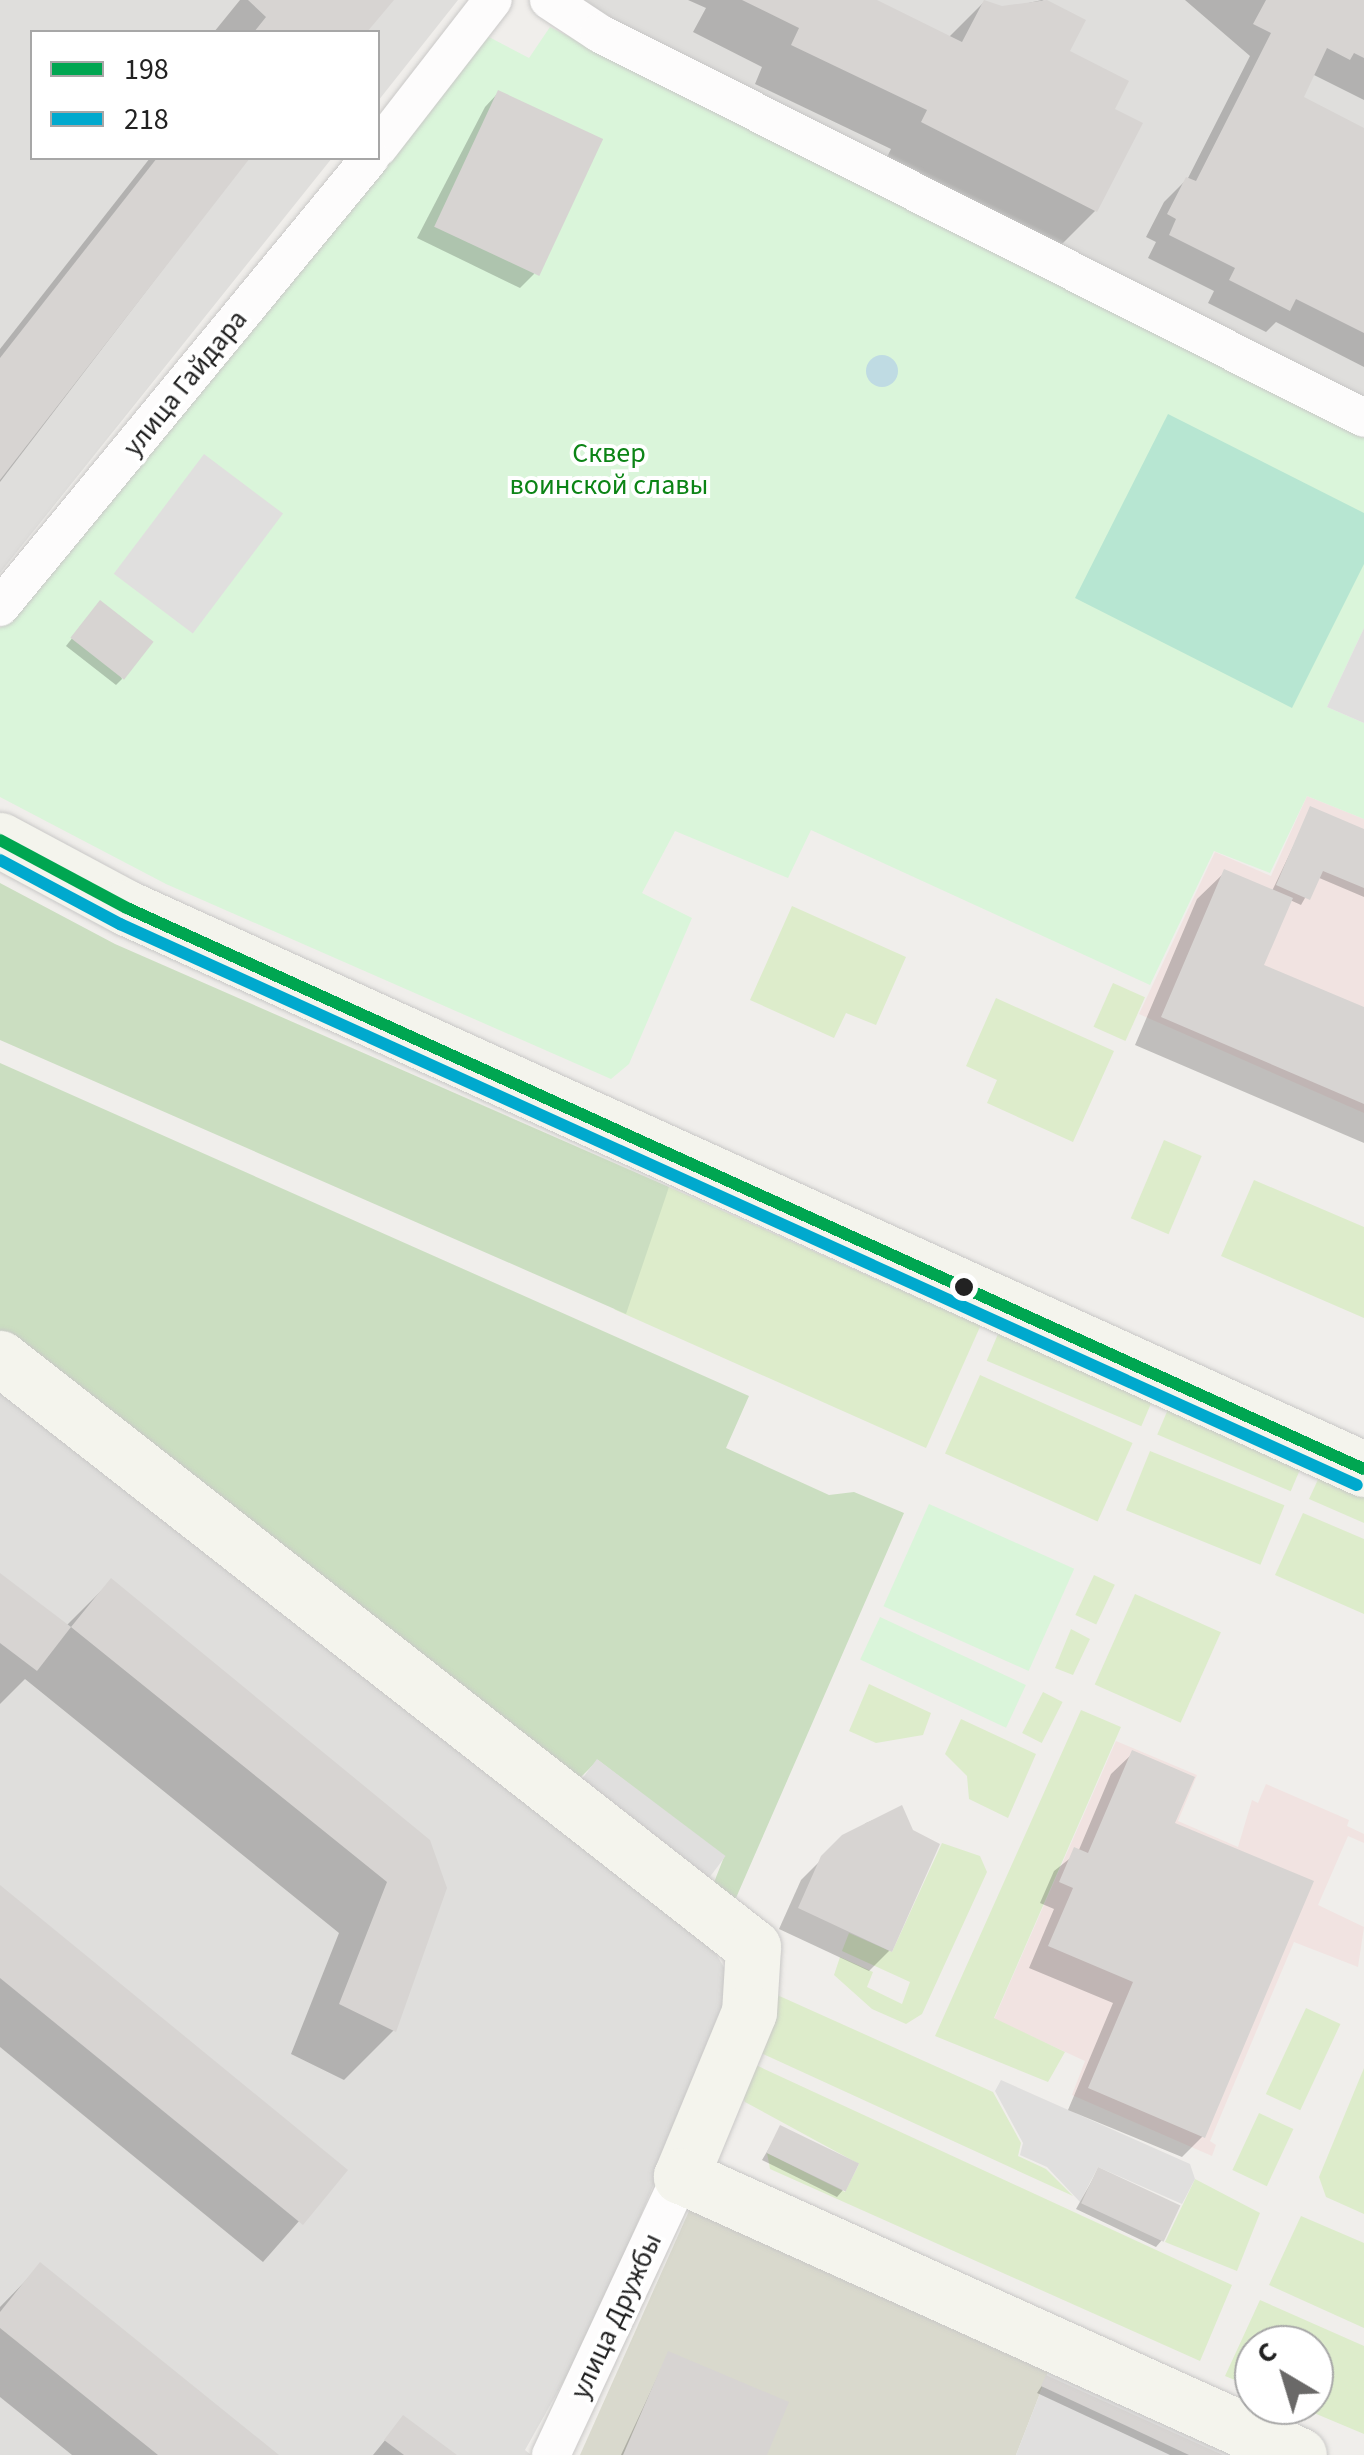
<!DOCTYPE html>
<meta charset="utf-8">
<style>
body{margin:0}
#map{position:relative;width:1364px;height:2455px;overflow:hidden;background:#f0eeeb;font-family:"Source Sans 3",sans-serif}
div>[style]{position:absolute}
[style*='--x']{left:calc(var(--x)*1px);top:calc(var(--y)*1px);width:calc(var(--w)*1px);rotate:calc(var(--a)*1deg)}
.residential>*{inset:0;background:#dfdedc}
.commercial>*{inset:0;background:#f1e3e1}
.construction>*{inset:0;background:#d9d9cd}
.grass>*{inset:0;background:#ddeccb;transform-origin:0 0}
.forest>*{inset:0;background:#cbdec1}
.park>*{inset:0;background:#daf5da;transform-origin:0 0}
.pitch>*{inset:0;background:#b7e6d2}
.parking>*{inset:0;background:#e0dfde;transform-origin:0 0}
.water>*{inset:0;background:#bfdbe3}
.round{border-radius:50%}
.shadow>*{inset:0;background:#0003}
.building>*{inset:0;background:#d7d4d2;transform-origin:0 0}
.roads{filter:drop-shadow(0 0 2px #c9c8c7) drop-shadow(0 0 2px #c9c8c7)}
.street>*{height:38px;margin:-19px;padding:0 19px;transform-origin:19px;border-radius:19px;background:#fdfcfc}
.secondary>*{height:55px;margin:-27.5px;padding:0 27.5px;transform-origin:27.5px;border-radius:27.5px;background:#f4f4ed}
.bus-1>*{height:12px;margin:-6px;padding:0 6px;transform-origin:6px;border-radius:6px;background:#00a651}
.bus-2>*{height:12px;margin:-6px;padding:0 6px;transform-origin:6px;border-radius:6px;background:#00a9ce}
.dots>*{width:28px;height:28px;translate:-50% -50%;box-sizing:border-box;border:5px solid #fff;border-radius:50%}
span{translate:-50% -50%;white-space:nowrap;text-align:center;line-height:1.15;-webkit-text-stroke:8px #fff;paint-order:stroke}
.street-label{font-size:28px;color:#222}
.park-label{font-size:28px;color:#0c8416}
.legend{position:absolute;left:30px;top:30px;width:350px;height:130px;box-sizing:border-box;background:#fff;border:2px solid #a7a7a7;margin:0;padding:12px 18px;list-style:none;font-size:30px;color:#222}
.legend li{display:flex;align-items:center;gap:20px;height:50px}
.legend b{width:50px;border:2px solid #a7a7a7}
.north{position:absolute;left:1234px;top:2325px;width:100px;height:100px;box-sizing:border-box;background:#fff;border:2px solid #a7a7a7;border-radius:50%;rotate:322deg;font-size:28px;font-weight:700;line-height:40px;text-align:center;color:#222}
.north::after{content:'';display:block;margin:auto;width:35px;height:45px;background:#6a6968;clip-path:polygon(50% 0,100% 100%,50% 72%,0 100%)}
</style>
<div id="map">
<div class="residential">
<i style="clip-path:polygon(0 0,458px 0,378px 101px,378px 32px,32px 32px,32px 158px,332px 158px,0 573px)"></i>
<i style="clip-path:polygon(573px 0,1364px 0,1364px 400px)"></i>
<i style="clip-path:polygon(0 1380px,710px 1944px,731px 1979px,724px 2016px,594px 2327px,525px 2450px,531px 2455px,0 2455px)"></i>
</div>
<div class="commercial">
<i style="clip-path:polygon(1307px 796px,1364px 819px,1364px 1113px,1139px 1014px,1215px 852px,1271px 876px)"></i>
<i style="clip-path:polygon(1116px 1741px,1197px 1775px,1178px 1821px,1238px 1847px,1252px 1800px,1258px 1803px,1266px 1784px,1349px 1820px,1347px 1826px,1364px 1834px,1364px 1843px,1348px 1836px,1318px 1905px,1364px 1927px,1358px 1967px,1294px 1942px,1210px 2141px,1216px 2145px,1212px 2156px,1072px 2095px,1085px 2061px,994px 2019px)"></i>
</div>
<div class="construction">
<i style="clip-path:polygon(693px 2202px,1053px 2360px,1016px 2455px,580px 2455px)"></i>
</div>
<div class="grass">
<i style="clip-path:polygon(792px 906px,906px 957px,876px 1025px,846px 1013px,834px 1038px,750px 1000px)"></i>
<i style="left:1113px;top:983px;width:35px;height:48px;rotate:24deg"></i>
<i style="clip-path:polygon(996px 998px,1114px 1051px,1073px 1142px,987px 1103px,997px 1080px,966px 1066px)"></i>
<i style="left:1164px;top:1140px;width:41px;height:85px;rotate:23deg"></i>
<i style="clip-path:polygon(1254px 1180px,1364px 1227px,1364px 1318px,1221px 1256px)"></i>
<i style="left:669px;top:1187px;width:341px;height:134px;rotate:24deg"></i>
<i style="left:998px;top:1334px;width:168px;height:29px;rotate:23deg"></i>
<i style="left:980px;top:1375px;width:167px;height:86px;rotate:24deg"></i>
<i style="left:1169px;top:1407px;width:145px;height:30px;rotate:23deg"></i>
<i style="left:1150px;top:1451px;width:145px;height:64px;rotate:22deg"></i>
<i style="clip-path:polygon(1321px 1473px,1364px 1492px,1364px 1523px,1309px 1499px)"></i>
<i style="clip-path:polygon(1303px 1513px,1364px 1539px,1364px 1614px,1275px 1575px)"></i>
<i style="left:1094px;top:1575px;width:23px;height:44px;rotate:25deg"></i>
<i style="left:1135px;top:1594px;width:94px;height:99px;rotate:24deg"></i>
<i style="clip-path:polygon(1071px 1629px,1090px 1639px,1073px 1675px,1055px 1668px)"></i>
<i style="clip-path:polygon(869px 1684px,931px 1713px,923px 1735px,876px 1743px,849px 1731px)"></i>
<i style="left:1043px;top:1692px;width:22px;height:46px;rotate:27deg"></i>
<i style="clip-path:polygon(1081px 1710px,1121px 1727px,994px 2018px,1065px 2052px,1048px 2082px,935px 2036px)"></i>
<i style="clip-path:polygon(961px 1719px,1036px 1754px,1008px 1818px,969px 1799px,967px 1776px,945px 1754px)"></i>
<i style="clip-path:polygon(942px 1843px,980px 1856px,987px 1872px,922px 2014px,906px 2024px,872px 2009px,834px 1975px,840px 1957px,873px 1972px,867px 1987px,902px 2004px,910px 1982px,842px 1951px,849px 1933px,892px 1952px)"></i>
<i style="clip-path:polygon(775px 1994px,993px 2092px,1021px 2143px,1018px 2156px,1046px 2169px,1073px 2196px,752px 2049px)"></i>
<i style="left:1306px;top:2008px;width:38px;height:95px;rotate:25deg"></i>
<i style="clip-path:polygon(747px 2061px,1232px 2285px,1200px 2361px,770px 2169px,767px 2153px,845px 2192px,859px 2164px,745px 2102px,739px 2089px)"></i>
<i style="clip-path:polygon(1364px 2068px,1364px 2214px,1326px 2197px,1319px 2177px)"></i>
<i style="left:1259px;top:2113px;width:38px;height:63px;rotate:25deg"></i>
<i style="clip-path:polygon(1195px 2179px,1260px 2213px,1237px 2271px,1165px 2242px)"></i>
<i style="clip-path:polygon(1301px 2216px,1364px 2243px,1364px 2328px,1269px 2285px)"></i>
<i style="clip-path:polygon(1260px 2300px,1364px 2346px,1364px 2434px,1295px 2405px,1314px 2405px,1314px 2345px,1254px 2345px,1254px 2388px,1225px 2376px)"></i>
</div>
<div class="forest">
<i style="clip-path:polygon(0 883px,115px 944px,669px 1187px,626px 1314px,0 1040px)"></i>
<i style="clip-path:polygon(0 1063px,749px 1396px,726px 1448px,829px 1495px,854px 1492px,904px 1513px,732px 1907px,711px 1890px,724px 1857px,598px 1760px,574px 1784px,0 1332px)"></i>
</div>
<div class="park">
<i style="clip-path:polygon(550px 27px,1364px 438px,1364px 628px,1327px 707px,1364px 723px,1364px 819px,1307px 796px,1270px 873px,1214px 851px,1150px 985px,811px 830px,788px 878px,675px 831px,642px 893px,692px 918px,629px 1064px,611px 1079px,166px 884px,0 797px,0 628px,244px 335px,472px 44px,489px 37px,529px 58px)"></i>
<i style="left:929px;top:1504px;width:159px;height:112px;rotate:24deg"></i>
<i style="left:880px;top:1617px;width:161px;height:47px;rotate:25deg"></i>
</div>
<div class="pitch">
<i style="clip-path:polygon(1168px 414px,1364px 513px,1364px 564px,1292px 708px,1075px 598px)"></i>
</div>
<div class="parking">
<i style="left:204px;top:454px;width:99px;height:150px;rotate:37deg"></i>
<i style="clip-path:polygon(1364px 628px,1364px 723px,1327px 707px)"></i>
<i style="left:597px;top:1759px;width:161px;height:52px;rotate:37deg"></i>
<i style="clip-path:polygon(1001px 2080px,1190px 2164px,1195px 2179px,1182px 2204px,1098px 2167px,1080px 2202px,1047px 2167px,1020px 2155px,1023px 2143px,995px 2091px)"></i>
<i style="clip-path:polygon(1053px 2360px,1263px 2455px,1016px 2455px)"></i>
</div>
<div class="water">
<i class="round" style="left:866px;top:355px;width:32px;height:32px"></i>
</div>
<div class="shadow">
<i style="clip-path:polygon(240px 0,390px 0,364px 32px,214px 32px)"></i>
<i style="clip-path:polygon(688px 0,871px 0,948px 38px,985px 1px,1002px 9px,1042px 0,1083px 21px,1067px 52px,1111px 110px,1095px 211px,1057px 249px,885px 161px,891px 149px,755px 84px,762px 67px,693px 32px,706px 8px)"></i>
<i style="clip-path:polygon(1185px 0,1364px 0,1364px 100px,1312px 74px,1300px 98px,1364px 130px,1364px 367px,1276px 322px,1266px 332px,1208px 303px,1214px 291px,1148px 258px,1156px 242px,1146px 237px,1164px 202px,1188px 178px,1250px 56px)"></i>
<i style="clip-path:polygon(498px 93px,534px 274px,520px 288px,417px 238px,485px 107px)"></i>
<i style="clip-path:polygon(150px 158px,248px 158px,0 482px,0 349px)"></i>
<i style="clip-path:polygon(94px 610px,122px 679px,116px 685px,66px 646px)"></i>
<i style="clip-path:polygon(1311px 809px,1364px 832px,1364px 897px,1317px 877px,1301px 905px,1290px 900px,1261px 966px,1364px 1010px,1364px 1143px,1135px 1045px,1197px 899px,1225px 872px,1272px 891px)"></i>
<i style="clip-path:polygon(0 1576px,66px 1626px,111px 1581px,428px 1841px,394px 2030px,344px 2080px,291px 2054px,339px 1933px,25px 1679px,0 1704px)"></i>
<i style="clip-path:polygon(1133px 1753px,1172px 1824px,1203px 2136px,1182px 2157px,1068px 2110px,1113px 2003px,1029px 1968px,1054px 1909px,1040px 1903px,1054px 1871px,1078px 1852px,1111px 1774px)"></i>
<i style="clip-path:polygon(900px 1809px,911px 1832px,890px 1950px,869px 1971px,779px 1929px,801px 1880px,823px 1858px,866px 1823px)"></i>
<i style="clip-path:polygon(0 1888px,344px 2170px,263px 2262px,0 2047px)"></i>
<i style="clip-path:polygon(781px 2128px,843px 2190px,837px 2197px,762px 2160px)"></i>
<i style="clip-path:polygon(1098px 2170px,1162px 2240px,1156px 2247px,1076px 2209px)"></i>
<i style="clip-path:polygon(40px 2266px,272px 2455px,72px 2455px,0 2397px,0 2307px)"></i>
<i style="clip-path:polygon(668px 2354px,764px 2455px,621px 2455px)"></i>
<i style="clip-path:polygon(1047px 2378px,1217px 2455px,1170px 2455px,1037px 2393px)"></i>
<i style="clip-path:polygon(403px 2418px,438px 2455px,373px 2455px)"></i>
</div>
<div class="building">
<i style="clip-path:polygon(248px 0,394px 0,367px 32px,254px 32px,266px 17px)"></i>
<i style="clip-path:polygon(742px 0,877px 0,962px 42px,984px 0,1002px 6px,1047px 0,1086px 20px,1070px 51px,1129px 81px,1115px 109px,1143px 123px,1097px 212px,921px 122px,927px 110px,791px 45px,799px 28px)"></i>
<i style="clip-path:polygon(1266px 0,1364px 0,1364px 58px,1354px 53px,1350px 60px,1327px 48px,1304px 97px,1364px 128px,1364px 333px,1296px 299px,1290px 311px,1229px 280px,1235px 268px,1169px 235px,1176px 219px,1167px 214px,1186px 177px,1196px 181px,1271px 33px,1253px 24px)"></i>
<i style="left:498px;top:90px;width:116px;height:151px;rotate:25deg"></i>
<i style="clip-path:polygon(157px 158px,250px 158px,0 480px,0 358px)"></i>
<i style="left:100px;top:600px;width:68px;height:48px;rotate:38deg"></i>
<i style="clip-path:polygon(1310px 806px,1364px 829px,1364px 888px,1323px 871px,1310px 900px,1276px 885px)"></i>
<i style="clip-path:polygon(1224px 869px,1293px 898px,1264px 965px,1364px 1007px,1364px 1104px,1161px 1017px)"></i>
<i style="clip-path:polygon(0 1573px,71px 1627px,37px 1671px,0 1643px)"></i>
<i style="clip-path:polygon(111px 1578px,430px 1840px,447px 1888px,396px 2032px,339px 2004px,387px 1882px,71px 1627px)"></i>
<i style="clip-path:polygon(1132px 1750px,1195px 1777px,1175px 1823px,1314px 1881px,1205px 2138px,1088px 2088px,1133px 1982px,1048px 1946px,1073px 1888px,1059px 1882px,1074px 1847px,1088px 1853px)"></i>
<i style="clip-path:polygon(902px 1805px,913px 1830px,940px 1844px,892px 1952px,798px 1908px,821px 1856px,842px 1835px)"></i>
<i style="clip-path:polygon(0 1885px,348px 2170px,303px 2225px,0 1978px)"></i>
<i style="left:780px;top:2125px;width:88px;height:31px;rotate:26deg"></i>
<i style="left:1098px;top:2167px;width:91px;height:40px;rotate:25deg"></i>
<i style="clip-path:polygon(40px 2262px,279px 2455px,158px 2455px,0 2328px,0 2312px)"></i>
<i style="clip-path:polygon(668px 2351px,789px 2402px,767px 2455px,623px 2455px)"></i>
<i style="clip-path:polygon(1046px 2375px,1223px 2455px,1189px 2455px,1041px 2386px)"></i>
<i style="clip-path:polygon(403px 2415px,457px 2455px,404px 2455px,384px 2440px)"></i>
</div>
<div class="roads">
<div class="street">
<i style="--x:549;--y:0;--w:60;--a:33.4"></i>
<i style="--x:599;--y:33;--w:856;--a:26.71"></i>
<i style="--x:378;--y:148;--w:187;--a:-52.2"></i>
<i style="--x:0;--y:607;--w:582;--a:-50.51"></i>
<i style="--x:551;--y:2455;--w:308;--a:-65"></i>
</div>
<div class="secondary">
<i style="--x:0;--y:840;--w:144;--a:28.2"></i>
<i style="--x:127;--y:908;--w:1358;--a:24.4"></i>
<i style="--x:0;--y:1358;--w:956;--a:38.03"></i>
<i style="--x:753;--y:1947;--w:65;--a:93.5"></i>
<i style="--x:749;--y:2012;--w:178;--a:112.5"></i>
<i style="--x:681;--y:2176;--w:678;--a:24.3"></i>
</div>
</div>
<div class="bus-1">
<i style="--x:0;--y:840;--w:144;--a:28.2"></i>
<i style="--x:127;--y:908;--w:1358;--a:24.4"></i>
</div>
<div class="bus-2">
<i style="--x:0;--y:860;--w:136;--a:28.1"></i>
<i style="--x:120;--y:924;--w:1358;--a:24.4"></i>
</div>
<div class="dots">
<i style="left:964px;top:1287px;background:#222"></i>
</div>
<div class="street-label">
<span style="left:185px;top:383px;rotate:-51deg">улица Гайдара</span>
<span style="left:616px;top:2316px;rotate:-65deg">улица Дружбы</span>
</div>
<div class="park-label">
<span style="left:609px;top:469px">Сквер<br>воинской славы</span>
</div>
<ul class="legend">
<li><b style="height:12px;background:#00a651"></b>198</li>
<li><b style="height:12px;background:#00a9ce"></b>218</li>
</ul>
<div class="north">С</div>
</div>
